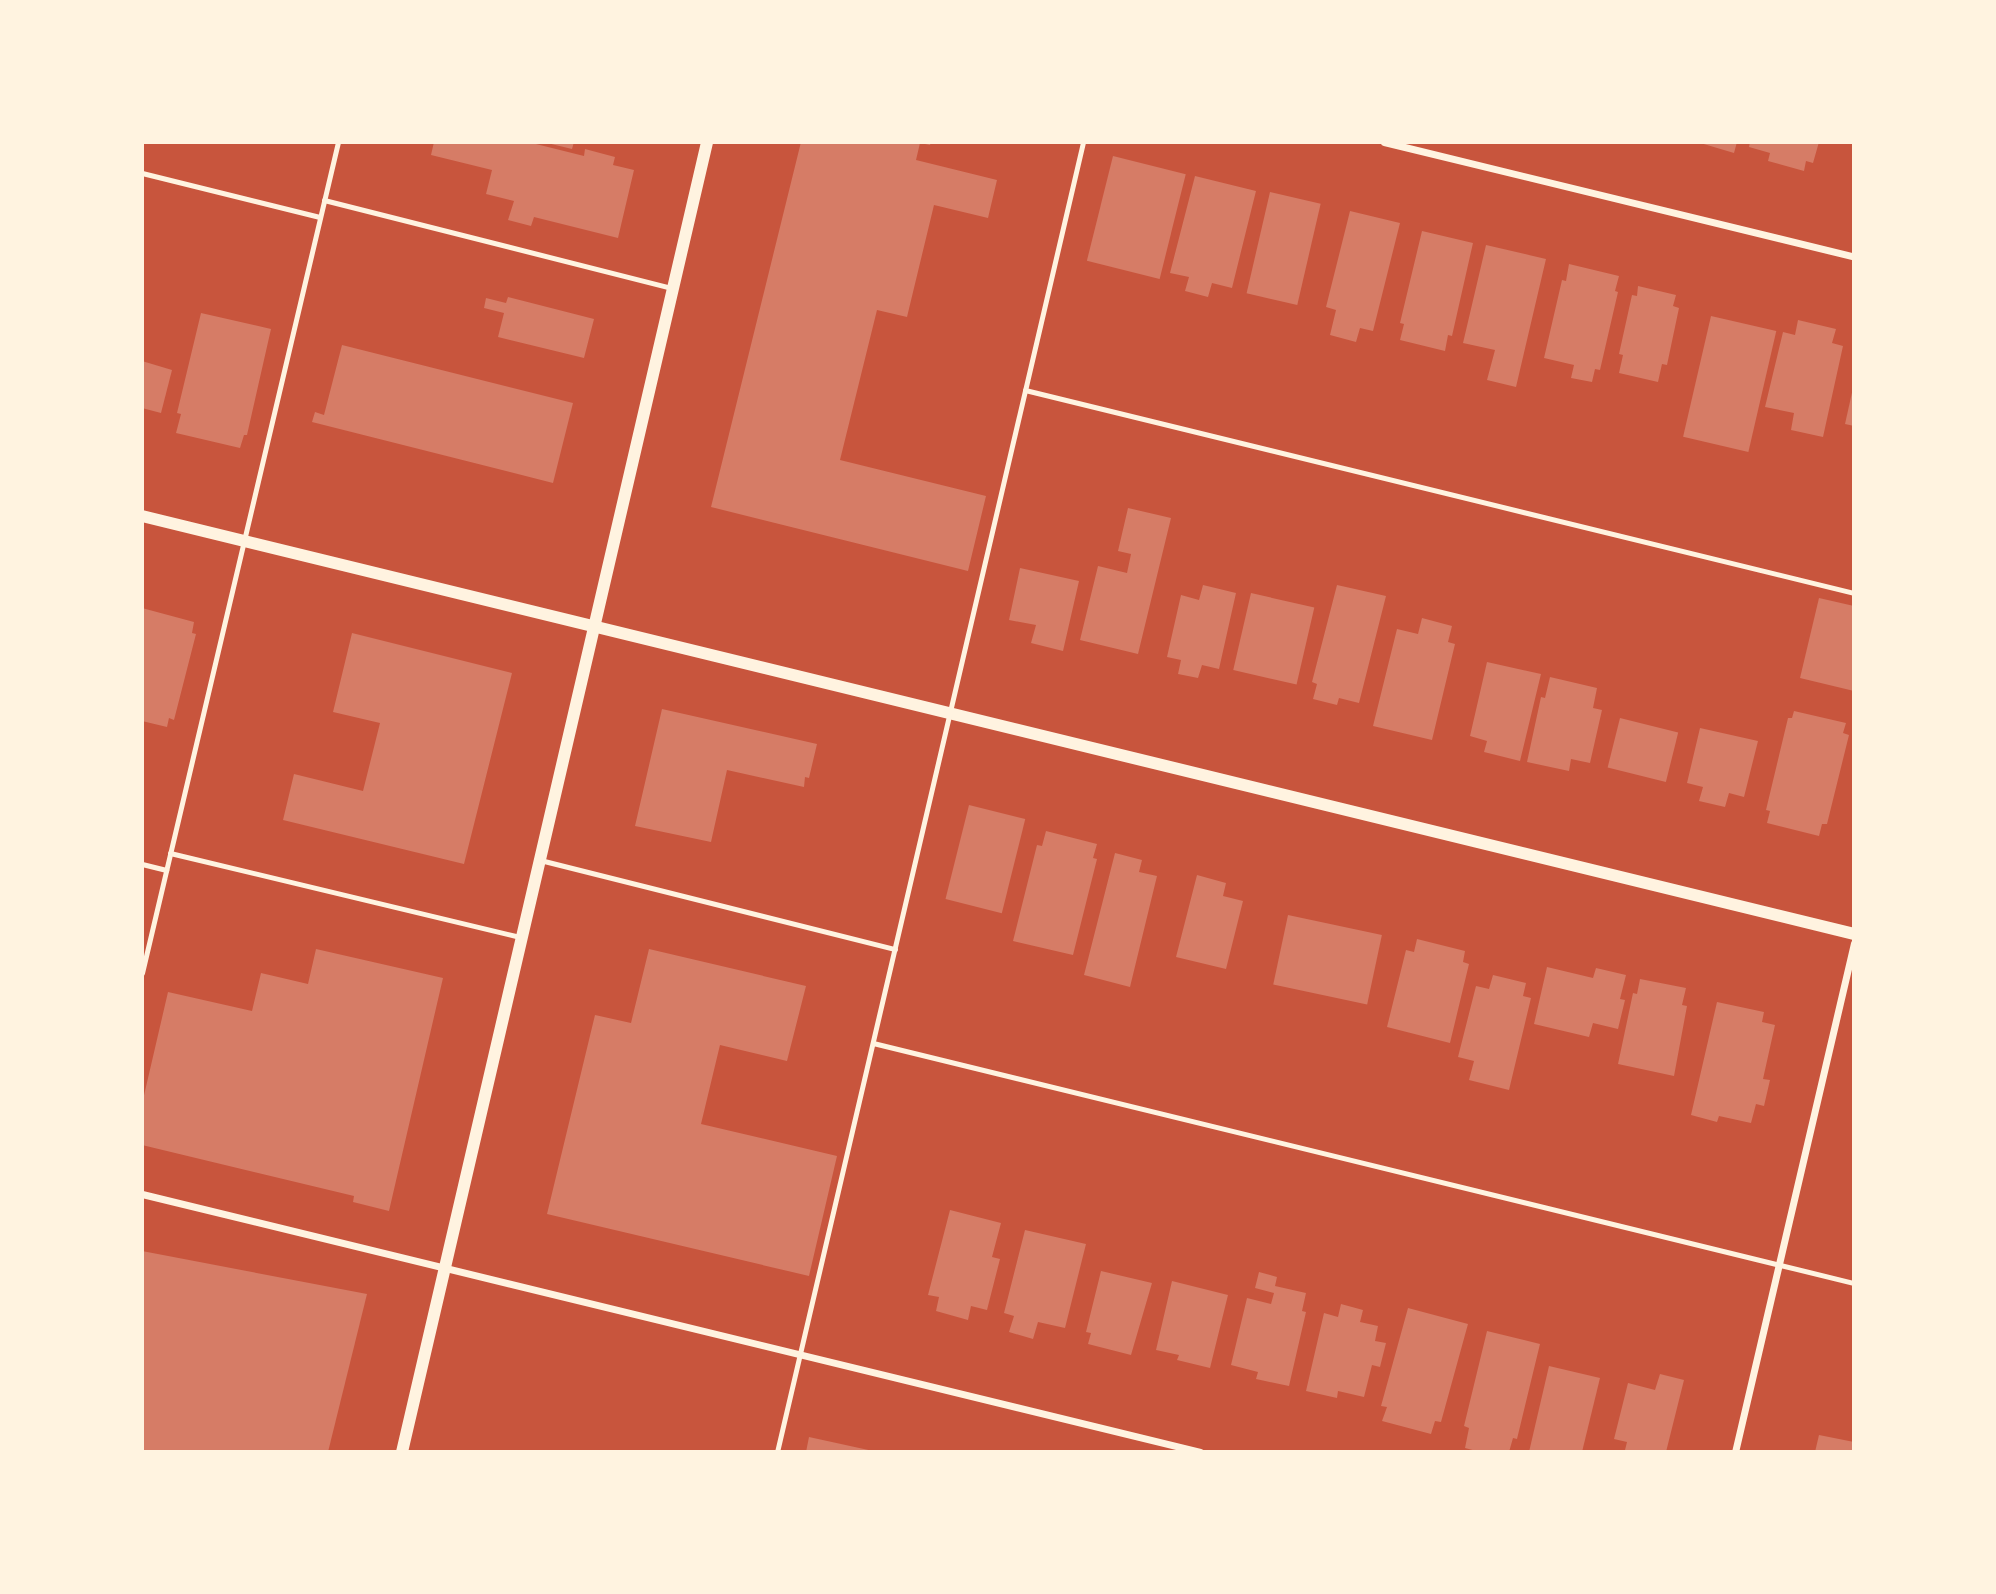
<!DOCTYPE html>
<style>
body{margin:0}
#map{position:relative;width:1996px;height:1594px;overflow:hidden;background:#c8553d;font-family:Helvetica,sans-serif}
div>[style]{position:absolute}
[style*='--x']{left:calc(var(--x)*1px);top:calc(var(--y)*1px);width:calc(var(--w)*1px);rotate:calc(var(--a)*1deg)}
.building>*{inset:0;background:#d67c66;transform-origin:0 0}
.service>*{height:5px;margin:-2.5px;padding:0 2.5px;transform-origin:2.5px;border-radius:2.5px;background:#fff3e0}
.minor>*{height:7px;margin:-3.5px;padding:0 3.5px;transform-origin:3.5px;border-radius:3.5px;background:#fff3e0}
.tertiary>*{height:12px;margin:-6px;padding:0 6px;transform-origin:6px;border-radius:6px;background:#fff3e0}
span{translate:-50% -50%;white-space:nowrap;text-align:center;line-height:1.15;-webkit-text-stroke:5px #fff3e0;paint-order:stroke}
.frame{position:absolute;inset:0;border:144px solid #fff3e0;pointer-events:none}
</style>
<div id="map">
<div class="building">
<i style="clip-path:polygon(434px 142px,528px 142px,584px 156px,585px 149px,615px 157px,613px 165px,634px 170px,618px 238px,534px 217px,531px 226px,508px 220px,514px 201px,486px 194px,492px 170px,431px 155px)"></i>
<i style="clip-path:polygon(543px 142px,574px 142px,572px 149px)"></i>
<i style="clip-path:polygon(801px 142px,931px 142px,930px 145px,920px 143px,916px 160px,997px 180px,988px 218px,934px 205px,907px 317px,877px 310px,840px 460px,986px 496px,968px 571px,711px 507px)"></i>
<i style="clip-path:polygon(1697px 142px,1737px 142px,1734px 153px)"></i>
<i style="clip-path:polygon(1750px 142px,1819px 142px,1813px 163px,1806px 161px,1804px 171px,1768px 161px,1770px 153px,1749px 147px)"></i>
<i style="left:1113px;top:156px;width:75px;height:108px;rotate:14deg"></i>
<i style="clip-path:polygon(1195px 176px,1256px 191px,1232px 288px,1212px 283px,1208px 297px,1185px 291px,1189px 277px,1170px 273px)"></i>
<i style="left:1270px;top:192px;width:52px;height:104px;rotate:13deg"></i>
<i style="clip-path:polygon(1350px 211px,1400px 223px,1373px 331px,1360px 328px,1356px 342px,1330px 335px,1336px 310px,1326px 307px)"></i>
<i style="clip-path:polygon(1422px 231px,1473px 243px,1452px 336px,1448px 335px,1445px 351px,1400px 340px,1404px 324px,1400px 323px)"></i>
<i style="clip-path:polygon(1486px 245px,1546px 259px,1516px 387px,1487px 380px,1495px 350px,1463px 343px)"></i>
<i style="clip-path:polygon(1569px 264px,1619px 276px,1615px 291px,1618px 292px,1600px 370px,1595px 369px,1592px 382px,1571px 378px,1574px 365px,1544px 358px,1562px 280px,1566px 281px)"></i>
<i style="clip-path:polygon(1638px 286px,1676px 295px,1673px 306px,1679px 308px,1667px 365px,1662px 364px,1658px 382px,1619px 373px,1623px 355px,1619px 354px,1632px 295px,1637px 296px)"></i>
<i style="clip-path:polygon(508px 297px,594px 319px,584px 358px,498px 337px,504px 313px,484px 308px,486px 298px,506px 303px)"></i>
<i style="clip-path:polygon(201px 313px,271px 329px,247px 435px,244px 435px,240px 448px,176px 433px,181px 414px,177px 413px)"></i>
<i style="left:1711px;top:316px;width:67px;height:124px;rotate:13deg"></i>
<i style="clip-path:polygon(1798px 320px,1836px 329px,1832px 343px,1843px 346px,1823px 437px,1791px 430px,1794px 413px,1765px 407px,1783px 332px,1795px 335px)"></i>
<i style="clip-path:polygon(342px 345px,573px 403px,553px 483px,312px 422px,315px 412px,324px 415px)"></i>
<i style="clip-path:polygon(142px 361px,172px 370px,161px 413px,142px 408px)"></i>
<i style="clip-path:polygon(1853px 388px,1854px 388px,1854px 426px,1845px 424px)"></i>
<i style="clip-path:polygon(1128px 508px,1171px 518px,1138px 654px,1080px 640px,1098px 566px,1127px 573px,1131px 554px,1118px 551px)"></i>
<i style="clip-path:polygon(1020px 568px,1079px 581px,1063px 651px,1031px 643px,1036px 625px,1009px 620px)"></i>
<i style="clip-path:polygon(1203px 585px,1236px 593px,1219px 669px,1202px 665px,1198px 678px,1178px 674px,1181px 660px,1167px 657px,1181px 595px,1199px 600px)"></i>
<i style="clip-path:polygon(1337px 585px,1386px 596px,1359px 703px,1339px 698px,1337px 705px,1313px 699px,1317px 684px,1312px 682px)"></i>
<i style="left:1251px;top:593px;width:65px;height:79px;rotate:13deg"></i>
<i style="clip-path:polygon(1819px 598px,1854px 606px,1854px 691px,1800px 678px)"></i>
<i style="clip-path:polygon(142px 608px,194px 622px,192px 633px,196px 634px,174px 720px,169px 718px,167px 727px,142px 721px)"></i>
<i style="clip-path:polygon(1422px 618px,1452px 626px,1448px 642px,1455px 644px,1432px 740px,1373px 726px,1397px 629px,1418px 634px)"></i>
<i style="clip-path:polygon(352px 633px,512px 673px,464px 864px,283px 820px,294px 774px,363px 791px,380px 723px,333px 712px)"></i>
<i style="clip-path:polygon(1487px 662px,1541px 674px,1520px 761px,1484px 752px,1487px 741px,1470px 736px)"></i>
<i style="clip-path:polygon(1550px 677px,1597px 688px,1593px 708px,1602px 710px,1590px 763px,1571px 759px,1569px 771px,1527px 762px,1541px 697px,1545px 698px)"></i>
<i style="clip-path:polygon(662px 709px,817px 744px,809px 778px,805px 777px,804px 787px,727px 770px,711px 842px,635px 826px)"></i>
<i style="clip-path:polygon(1794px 711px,1846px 723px,1843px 733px,1849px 735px,1827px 824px,1822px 824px,1819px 836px,1767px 823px,1770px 811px,1766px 810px,1788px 718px,1792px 718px)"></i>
<i style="left:1620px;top:718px;width:60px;height:51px;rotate:14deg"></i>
<i style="clip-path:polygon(1700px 728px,1758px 741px,1744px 797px,1729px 793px,1725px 807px,1699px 801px,1703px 787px,1687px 783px)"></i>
<i style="left:969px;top:805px;width:58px;height:97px;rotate:14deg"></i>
<i style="clip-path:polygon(1046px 831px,1097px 844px,1093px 858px,1097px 859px,1073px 955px,1013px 941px,1037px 845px,1042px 846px)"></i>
<i style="clip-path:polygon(1115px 853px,1142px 860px,1139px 872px,1157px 876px,1130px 987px,1084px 975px)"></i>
<i style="clip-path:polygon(1197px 875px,1226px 883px,1223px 896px,1243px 901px,1226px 969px,1176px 957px)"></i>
<i style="left:1288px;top:915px;width:96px;height:71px;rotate:12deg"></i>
<i style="clip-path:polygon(1417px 939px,1465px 951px,1463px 962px,1469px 964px,1450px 1043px,1387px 1027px,1406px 950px,1414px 952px)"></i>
<i style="clip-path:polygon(316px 949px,443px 978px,389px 1211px,353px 1202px,354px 1196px,142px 1145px,142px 1104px,168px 992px,252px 1011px,261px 973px,308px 984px)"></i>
<i style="clip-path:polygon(649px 949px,806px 986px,787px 1061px,720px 1045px,701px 1124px,837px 1156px,809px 1276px,547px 1214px,595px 1015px,631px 1023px)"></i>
<i style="clip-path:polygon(1547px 967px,1593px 978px,1596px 968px,1626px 975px,1620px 999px,1625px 1000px,1618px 1029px,1593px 1023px,1589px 1037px,1534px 1024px)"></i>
<i style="clip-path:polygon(1493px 975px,1526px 983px,1523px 996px,1531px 998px,1509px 1090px,1469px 1080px,1474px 1061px,1458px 1057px,1476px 986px,1489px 989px)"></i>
<i style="clip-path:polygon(1640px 979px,1686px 988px,1682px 1005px,1687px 1006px,1674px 1076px,1618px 1064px,1633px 993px,1637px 994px)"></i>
<i style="clip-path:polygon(1717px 1002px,1764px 1012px,1762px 1022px,1775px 1025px,1763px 1079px,1770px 1080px,1764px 1106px,1756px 1104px,1751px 1123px,1719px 1116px,1717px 1122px,1691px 1115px)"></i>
<i style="clip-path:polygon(950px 1210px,1001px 1223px,992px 1257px,1000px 1259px,987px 1310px,971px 1306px,968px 1320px,936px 1311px,939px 1297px,928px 1295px)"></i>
<i style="clip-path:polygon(1025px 1230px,1086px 1244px,1065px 1328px,1038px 1322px,1033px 1339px,1009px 1332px,1014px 1316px,1004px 1313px)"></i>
<i style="clip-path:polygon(142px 1251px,367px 1294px,328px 1452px,142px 1452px)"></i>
<i style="clip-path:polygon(1101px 1271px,1152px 1283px,1131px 1355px,1088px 1344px,1091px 1333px,1086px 1332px)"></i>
<i style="clip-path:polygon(1259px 1272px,1277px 1277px,1275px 1286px,1306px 1293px,1302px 1311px,1306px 1312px,1289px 1386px,1256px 1379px,1258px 1372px,1231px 1365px,1247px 1298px,1271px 1304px,1274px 1293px,1255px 1288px)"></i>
<i style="clip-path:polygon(1172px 1281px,1228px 1295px,1210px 1368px,1177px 1360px,1179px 1355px,1156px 1350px)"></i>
<i style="clip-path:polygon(1341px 1304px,1363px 1310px,1360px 1322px,1378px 1326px,1375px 1341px,1386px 1343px,1380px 1367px,1372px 1365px,1364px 1397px,1338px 1391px,1337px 1398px,1306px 1391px,1324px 1313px,1338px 1317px)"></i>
<i style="clip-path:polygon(1408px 1308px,1468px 1324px,1441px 1422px,1435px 1421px,1431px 1434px,1382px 1421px,1387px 1407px,1381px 1406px)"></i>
<i style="clip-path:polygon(1487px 1331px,1540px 1344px,1517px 1439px,1513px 1438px,1509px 1452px,1480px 1452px,1465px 1448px,1469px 1428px,1464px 1426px)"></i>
<i style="clip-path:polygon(1549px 1366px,1600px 1378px,1582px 1452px,1529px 1452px)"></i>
<i style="clip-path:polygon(1660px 1374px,1684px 1380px,1666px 1452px,1625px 1450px,1627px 1442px,1614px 1439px,1628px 1383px,1655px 1390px)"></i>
<i style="clip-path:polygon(1819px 1435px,1854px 1442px,1854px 1452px,1815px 1452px)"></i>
<i style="clip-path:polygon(809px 1437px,873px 1451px,872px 1452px,806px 1452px)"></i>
</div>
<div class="service">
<i style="--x:142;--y:173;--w:183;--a:13.9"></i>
<i style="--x:324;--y:200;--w:360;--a:14.2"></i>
<i style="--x:1025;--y:390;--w:853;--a:13.76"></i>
<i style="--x:170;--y:853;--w:361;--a:13.5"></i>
<i style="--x:540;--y:860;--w:366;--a:14.1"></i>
<i style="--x:142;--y:864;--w:25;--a:14"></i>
<i style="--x:142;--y:973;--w:854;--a:-76.73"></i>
<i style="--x:873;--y:1043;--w:1010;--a:13.75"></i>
<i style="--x:777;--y:1452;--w:1345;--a:-76.85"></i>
</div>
<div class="minor">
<i style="--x:1384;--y:142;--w:484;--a:13.7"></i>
<i style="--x:142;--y:1194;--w:1089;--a:13.7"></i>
<i style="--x:1735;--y:1452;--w:523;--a:-76.84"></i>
</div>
<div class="tertiary">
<i style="--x:142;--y:516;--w:1762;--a:13.72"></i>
<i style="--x:402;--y:1452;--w:1345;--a:-76.89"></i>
</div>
<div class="frame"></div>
</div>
